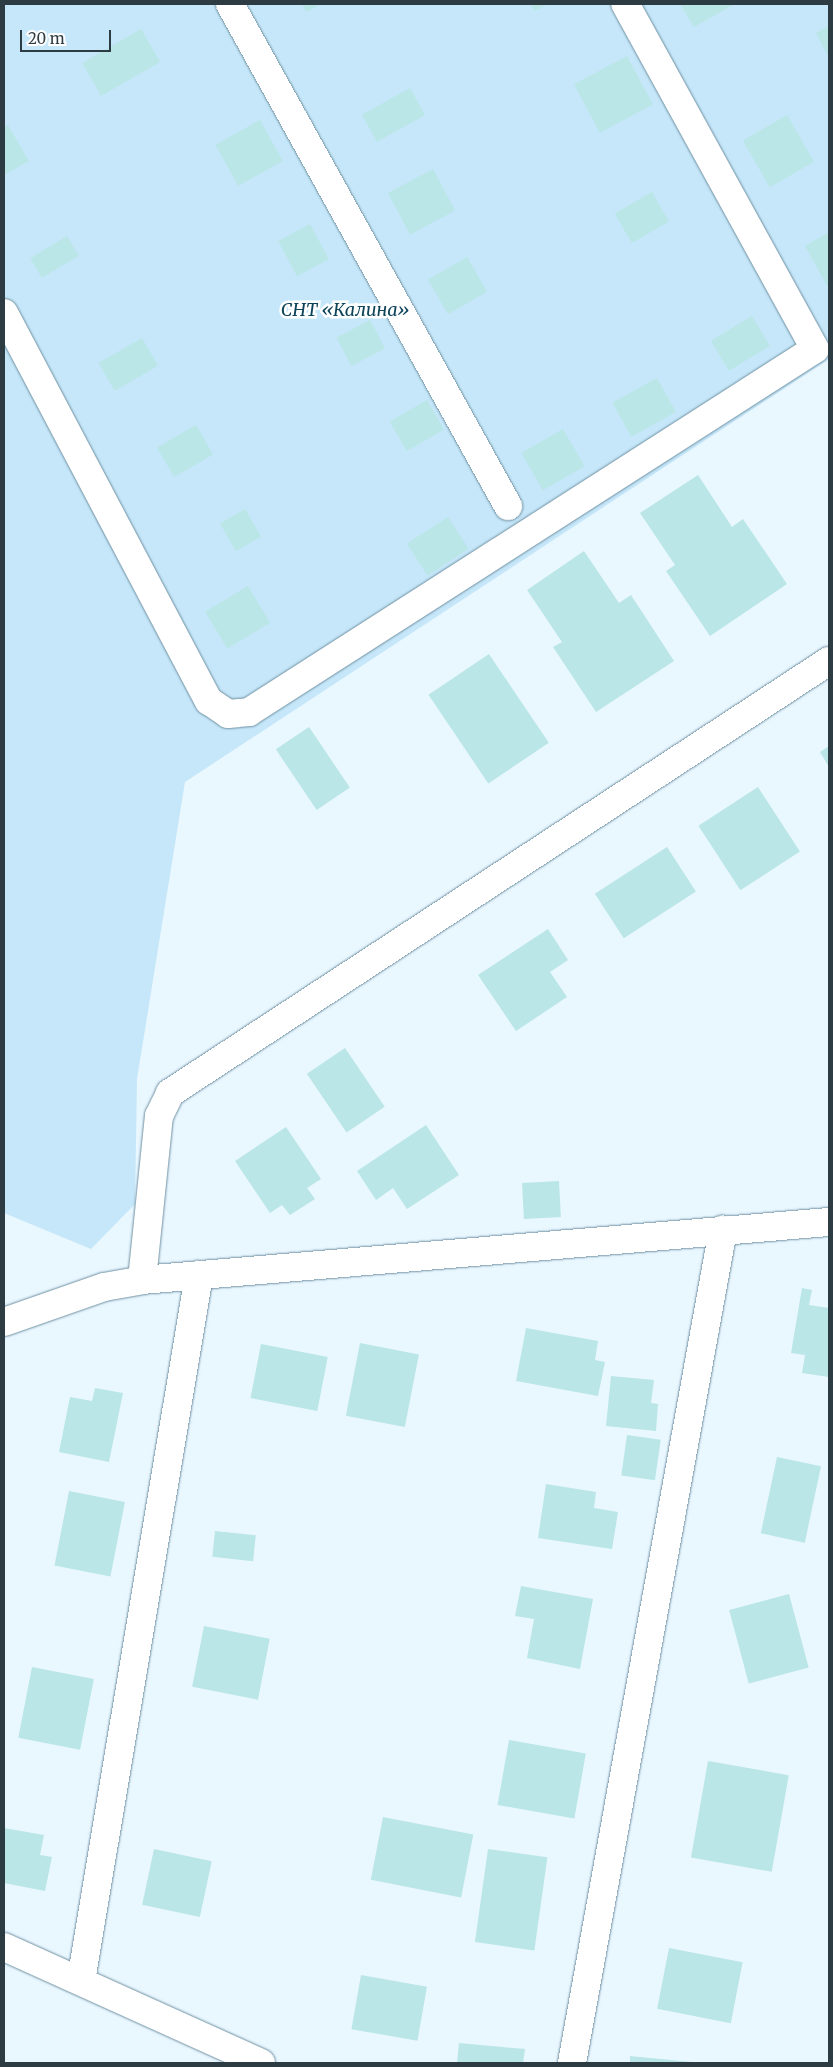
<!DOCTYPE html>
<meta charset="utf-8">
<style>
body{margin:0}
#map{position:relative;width:833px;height:2067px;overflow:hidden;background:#e9f7ff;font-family:Merriweather,serif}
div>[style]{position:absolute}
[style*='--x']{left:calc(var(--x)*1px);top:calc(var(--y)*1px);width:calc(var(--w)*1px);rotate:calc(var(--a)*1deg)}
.green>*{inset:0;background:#c6e7f9}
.building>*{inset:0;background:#bae6e7;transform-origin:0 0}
.roads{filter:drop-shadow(0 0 1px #6f90a2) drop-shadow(0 0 1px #6f90a2)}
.minor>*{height:28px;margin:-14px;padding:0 14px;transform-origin:14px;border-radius:14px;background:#fff}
span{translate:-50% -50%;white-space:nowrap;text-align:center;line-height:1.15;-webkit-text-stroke:5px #fff;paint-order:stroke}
.park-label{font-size:18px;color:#0d445a;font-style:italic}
.frame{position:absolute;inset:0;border:5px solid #2d3b43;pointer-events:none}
.scale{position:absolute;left:20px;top:30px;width:91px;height:22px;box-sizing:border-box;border:2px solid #2d3b43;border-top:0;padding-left:6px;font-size:15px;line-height:18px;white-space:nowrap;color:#2d3b43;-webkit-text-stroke:4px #fff;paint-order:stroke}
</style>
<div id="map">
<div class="green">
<i style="clip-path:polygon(4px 4px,829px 4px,829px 359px,185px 782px,137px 1079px,135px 1204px,91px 1249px,4px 1213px)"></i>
</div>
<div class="building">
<i style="clip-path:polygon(302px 4px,321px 4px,306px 12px)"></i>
<i style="clip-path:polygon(530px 4px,548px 4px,535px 11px)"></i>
<i style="clip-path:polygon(680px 4px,735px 4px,694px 27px)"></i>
<i style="clip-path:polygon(829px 26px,829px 58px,816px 33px)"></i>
<i style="left:141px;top:29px;width:38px;height:68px;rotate:60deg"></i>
<i style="left:627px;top:56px;width:55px;height:60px;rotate:62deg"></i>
<i style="left:410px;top:88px;width:31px;height:55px;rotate:61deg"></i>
<i style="left:787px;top:115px;width:54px;height:51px;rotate:60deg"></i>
<i style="left:260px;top:120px;width:47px;height:51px;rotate:61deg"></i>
<i style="clip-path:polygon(8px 125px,29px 161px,4px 175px,4px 127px)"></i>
<i style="left:433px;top:169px;width:47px;height:51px;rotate:62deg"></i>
<i style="left:652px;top:192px;width:34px;height:43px;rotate:60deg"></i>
<i style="left:310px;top:224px;width:40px;height:36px;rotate:62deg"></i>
<i style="clip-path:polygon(829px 232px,829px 289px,805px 246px)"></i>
<i style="left:67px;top:236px;width:23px;height:43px;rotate:59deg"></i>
<i style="left:467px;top:257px;width:40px;height:45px;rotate:60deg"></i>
<i style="left:752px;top:316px;width:35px;height:48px;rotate:59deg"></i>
<i style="left:370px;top:320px;width:32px;height:38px;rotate:62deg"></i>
<i style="left:142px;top:338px;width:32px;height:50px;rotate:60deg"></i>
<i style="left:657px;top:378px;width:39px;height:51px;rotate:61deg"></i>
<i style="left:427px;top:400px;width:34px;height:43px;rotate:60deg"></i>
<i style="left:196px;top:425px;width:34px;height:45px;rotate:60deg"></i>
<i style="left:563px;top:429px;width:43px;height:48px;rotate:60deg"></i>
<i style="clip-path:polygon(698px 475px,732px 527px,743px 519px,787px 584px,710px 636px,666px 571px,675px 565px,640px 513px)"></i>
<i style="left:245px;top:509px;width:32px;height:29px;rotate:60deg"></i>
<i style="left:448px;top:517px;width:38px;height:49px;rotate:57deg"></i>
<i style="clip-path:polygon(584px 551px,619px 603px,631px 595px,674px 661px,596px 712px,553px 647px,562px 642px,527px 590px)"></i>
<i style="left:248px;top:586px;width:43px;height:50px;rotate:59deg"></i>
<i style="left:489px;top:654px;width:107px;height:73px;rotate:56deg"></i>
<i style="left:309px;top:727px;width:73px;height:40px;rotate:56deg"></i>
<i style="clip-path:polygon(829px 746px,829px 767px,820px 752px)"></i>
<i style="left:758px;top:787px;width:77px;height:71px;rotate:57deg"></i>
<i style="left:667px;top:847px;width:53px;height:86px;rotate:57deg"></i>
<i style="clip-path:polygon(548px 929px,568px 960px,550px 972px,567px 997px,516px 1031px,478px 975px)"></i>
<i style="left:345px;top:1048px;width:71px;height:46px;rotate:56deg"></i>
<i style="clip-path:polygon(426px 1125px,459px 1175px,407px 1209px,393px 1188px,376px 1200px,357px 1171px)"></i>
<i style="clip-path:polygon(286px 1127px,321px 1179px,307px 1188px,315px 1199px,290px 1215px,282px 1205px,270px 1213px,235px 1161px)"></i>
<i style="left:559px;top:1181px;width:36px;height:37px;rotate:87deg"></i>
<i style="clip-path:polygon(802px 1288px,812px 1290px,809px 1305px,829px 1308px,829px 1377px,802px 1373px,805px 1355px,791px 1353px)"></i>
<i style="clip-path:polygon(526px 1328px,598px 1341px,595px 1360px,605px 1362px,598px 1396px,516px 1381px)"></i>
<i style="left:360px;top:1343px;width:60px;height:74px;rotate:11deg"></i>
<i style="left:261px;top:1344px;width:68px;height:55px;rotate:11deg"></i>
<i style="clip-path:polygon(611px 1376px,654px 1380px,651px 1403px,658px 1404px,656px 1431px,606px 1426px)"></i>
<i style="clip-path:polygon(95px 1388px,123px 1393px,109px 1462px,59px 1452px,70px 1397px,92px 1401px)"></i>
<i style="left:627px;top:1435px;width:34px;height:41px;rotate:8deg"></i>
<i style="left:777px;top:1457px;width:45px;height:78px;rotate:12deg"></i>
<i style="clip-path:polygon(546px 1484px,596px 1492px,594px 1508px,618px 1512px,612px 1549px,538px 1538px)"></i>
<i style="left:69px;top:1491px;width:57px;height:76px;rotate:11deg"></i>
<i style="left:215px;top:1531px;width:41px;height:26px;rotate:6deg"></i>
<i style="clip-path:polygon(521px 1586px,593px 1599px,580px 1669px,527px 1658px,534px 1619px,515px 1616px)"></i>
<i style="left:789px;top:1594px;width:76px;height:62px;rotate:75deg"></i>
<i style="left:204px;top:1626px;width:67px;height:62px;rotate:11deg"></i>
<i style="left:32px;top:1667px;width:63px;height:72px;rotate:11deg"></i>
<i style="left:509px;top:1740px;width:78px;height:66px;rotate:10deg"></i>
<i style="left:708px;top:1761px;width:82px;height:98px;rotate:10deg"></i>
<i style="left:383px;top:1817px;width:92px;height:64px;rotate:11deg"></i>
<i style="clip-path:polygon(4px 1828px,44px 1835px,40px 1855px,52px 1857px,45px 1891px,4px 1883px)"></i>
<i style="left:154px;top:1849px;width:59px;height:57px;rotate:12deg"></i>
<i style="left:488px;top:1849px;width:60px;height:94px;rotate:8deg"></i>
<i style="left:669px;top:1948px;width:75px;height:62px;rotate:11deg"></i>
<i style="left:361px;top:1975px;width:67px;height:55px;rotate:10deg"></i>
<i style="clip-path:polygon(459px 2043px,525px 2049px,523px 2063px,457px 2063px)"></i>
<i style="clip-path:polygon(630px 2056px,692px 2062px,692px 2063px,630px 2063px)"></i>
</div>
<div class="roads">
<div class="minor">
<i style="--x:230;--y:4;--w:574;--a:61.02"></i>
<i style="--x:4;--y:313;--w:439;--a:62.2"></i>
<i style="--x:209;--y:701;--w:23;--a:34"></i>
<i style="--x:228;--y:714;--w:21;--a:-5"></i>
<i style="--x:249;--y:712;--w:672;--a:-32.67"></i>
<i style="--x:815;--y:349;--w:394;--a:-118.8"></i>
<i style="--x:142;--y:1280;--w:165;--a:-84.1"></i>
<i style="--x:159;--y:1116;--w:25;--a:-64"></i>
<i style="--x:170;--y:1093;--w:788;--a:-33.25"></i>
<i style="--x:4;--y:1322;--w:106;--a:-19.3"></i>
<i style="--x:104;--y:1287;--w:39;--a:-10"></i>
<i style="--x:142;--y:1280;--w:689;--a:-4.83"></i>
<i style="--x:4;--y:1947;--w:282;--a:24.3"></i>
<i style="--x:81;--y:1981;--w:716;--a:-80.51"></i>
<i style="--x:572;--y:2063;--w:847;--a:-79.73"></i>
</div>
</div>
<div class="park-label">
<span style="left:345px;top:310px">СНТ «Калина»</span>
</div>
<div class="frame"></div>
<div class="scale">20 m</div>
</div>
